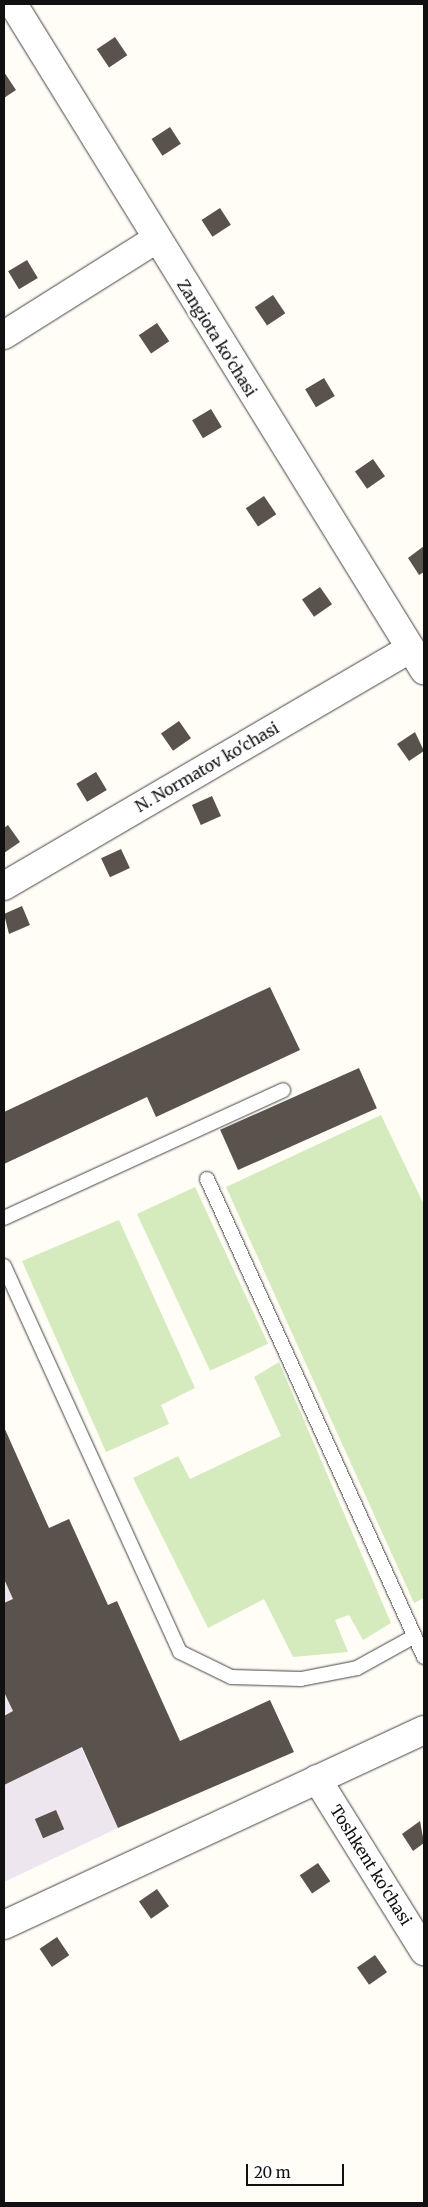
<!DOCTYPE html>
<style>
body{margin:0}
#map{position:relative;width:428px;height:2207px;overflow:hidden;background:#fffdf5;font-family:Merriweather,serif}
div>[style]{position:absolute}
[style*='--x']{left:calc(var(--x)*1px);top:calc(var(--y)*1px);width:calc(var(--w)*1px);rotate:calc(var(--a)*1deg)}
.industrial>*{inset:0;background:#eee6ef}
.green>*{inset:0;background:#d5ebbd;transform-origin:0 0}
.building>*{inset:0;background:#5a524d;transform-origin:0 0}
.roads{filter:drop-shadow(0 0 1px #444) drop-shadow(0 0 1px #444)}
.service>*{height:14px;margin:-7px;padding:0 7px;transform-origin:7px;border-radius:7px;background:#fff}
.minor>*{height:28px;margin:-14px;padding:0 14px;transform-origin:14px;border-radius:14px;background:#fff}
span{translate:-50% -50%;white-space:nowrap;text-align:center;line-height:1.15;-webkit-text-stroke:5px #fff;paint-order:stroke}
.street-label{font-size:16px;color:#111}
.frame{position:absolute;inset:0;border:5px solid #111;pointer-events:none}
.scale{position:absolute;left:246px;top:2164px;width:98px;height:22px;box-sizing:border-box;border:2px solid #111;border-top:0;padding-left:6px;font-size:15px;line-height:18px;white-space:nowrap;color:#111;-webkit-text-stroke:4px #fff;paint-order:stroke}
</style>
<div id="map">
<div class="industrial">
<i style="clip-path:polygon(4px 1579px,118px 1828px,4px 1882px)"></i>
</div>
<div class="green">
<i style="clip-path:polygon(381px 1115px,424px 1205px,424px 1598px,414px 1603px,226px 1187px)"></i>
<i style="left:195px;top:1187px;width:173px;height:64px;rotate:65deg"></i>
<i style="clip-path:polygon(119px 1220px,195px 1388px,161px 1405px,169px 1424px,106px 1452px,22px 1261px)"></i>
<i style="clip-path:polygon(279px 1362px,391px 1623px,363px 1640px,349px 1615px,335px 1620px,348px 1652px,293px 1657px,264px 1599px,208px 1628px,133px 1478px,178px 1456px,190px 1479px,281px 1436px,254px 1377px)"></i>
</div>
<div class="building">
<i style="left:115px;top:37px;width:22px;height:22px;rotate:56deg"></i>
<i style="clip-path:polygon(4px 72px,16px 90px,4px 98px)"></i>
<i style="left:170px;top:127px;width:20px;height:22px;rotate:57deg"></i>
<i style="left:220px;top:208px;width:20px;height:22px;rotate:57deg"></i>
<i style="left:27px;top:260px;width:21px;height:22px;rotate:59deg"></i>
<i style="left:273px;top:295px;width:22px;height:22px;rotate:56deg"></i>
<i style="left:157px;top:323px;width:22px;height:22px;rotate:56deg"></i>
<i style="left:324px;top:378px;width:21px;height:22px;rotate:59deg"></i>
<i style="left:211px;top:409px;width:21px;height:22px;rotate:59deg"></i>
<i style="left:373px;top:459px;width:21px;height:22px;rotate:55deg"></i>
<i style="left:264px;top:496px;width:22px;height:22px;rotate:56deg"></i>
<i style="clip-path:polygon(424px 546px,424px 572px,419px 575px,408px 558px)"></i>
<i style="left:320px;top:587px;width:21px;height:22px;rotate:55deg"></i>
<i style="left:179px;top:721px;width:21px;height:22px;rotate:55deg"></i>
<i style="clip-path:polygon(415px 732px,424px 751px,409px 761px,397px 744px)"></i>
<i style="left:96px;top:772px;width:21px;height:23px;rotate:59deg"></i>
<i style="left:212px;top:796px;width:22px;height:22px;rotate:66deg"></i>
<i style="clip-path:polygon(8px 825px,20px 842px,4px 853px,4px 828px)"></i>
<i style="left:121px;top:849px;width:21px;height:22px;rotate:65deg"></i>
<i style="clip-path:polygon(22px 906px,30px 925px,9px 934px,4px 914px)"></i>
<i style="clip-path:polygon(270px 987px,300px 1050px,156px 1117px,147px 1097px,4px 1164px,4px 1112px)"></i>
<i style="left:359px;top:1068px;width:44px;height:152px;rotate:66deg"></i>
<i style="clip-path:polygon(4px 1427px,49px 1528px,69px 1519px,108px 1605px,117px 1601px,180px 1741px,270px 1700px,294px 1752px,118px 1828px,82px 1747px,4px 1785px,4px 1716px,13px 1711px,4px 1692px,4px 1603px,13px 1599px,4px 1579px)"></i>
<i style="left:56px;top:1810px;width:21px;height:23px;rotate:67deg"></i>
<i style="clip-path:polygon(420px 1821px,424px 1843px,413px 1851px,402px 1834px)"></i>
<i style="left:318px;top:1863px;width:22px;height:22px;rotate:56deg"></i>
<i style="left:157px;top:1889px;width:21px;height:22px;rotate:55deg"></i>
<i style="left:57px;top:1937px;width:22px;height:21px;rotate:56deg"></i>
<i style="left:375px;top:1955px;width:21px;height:22px;rotate:55deg"></i>
</div>
<div class="roads">
<div class="service">
<i style="--x:207;--y:1179;--w:525;--a:65.58"></i>
<i style="--x:4;--y:1218;--w:307;--a:-24.6"></i>
<i style="--x:4;--y:1266;--w:424;--a:65.5"></i>
<i style="--x:180;--y:1652;--w:57;--a:26.1"></i>
<i style="--x:231;--y:1677;--w:70;--a:1.6"></i>
<i style="--x:301;--y:1679;--w:57;--a:-11.1"></i>
<i style="--x:357;--y:1668;--w:66;--a:-28.9"></i>
</div>
<div class="minor">
<i style="--x:13;--y:4;--w:783;--a:58.32"></i>
<i style="--x:4;--y:335;--w:178;--a:-32.2"></i>
<i style="--x:4;--y:886;--w:471;--a:-30.3"></i>
<i style="--x:317;--y:1779;--w:203;--a:58.1"></i>
<i style="--x:4;--y:1925;--w:463;--a:-24.9"></i>
</div>
</div>
<div class="street-label">
<span style="left:217px;top:338px;rotate:58deg">Zangiota ko'chasi</span>
<span style="left:207px;top:767px;rotate:-30deg">N. Normatov ko'chasi</span>
<span style="left:371px;top:1865px;rotate:58deg">Toshkent ko'chasi</span>
</div>
<div class="frame"></div>
<div class="scale">20 m</div>
</div>
